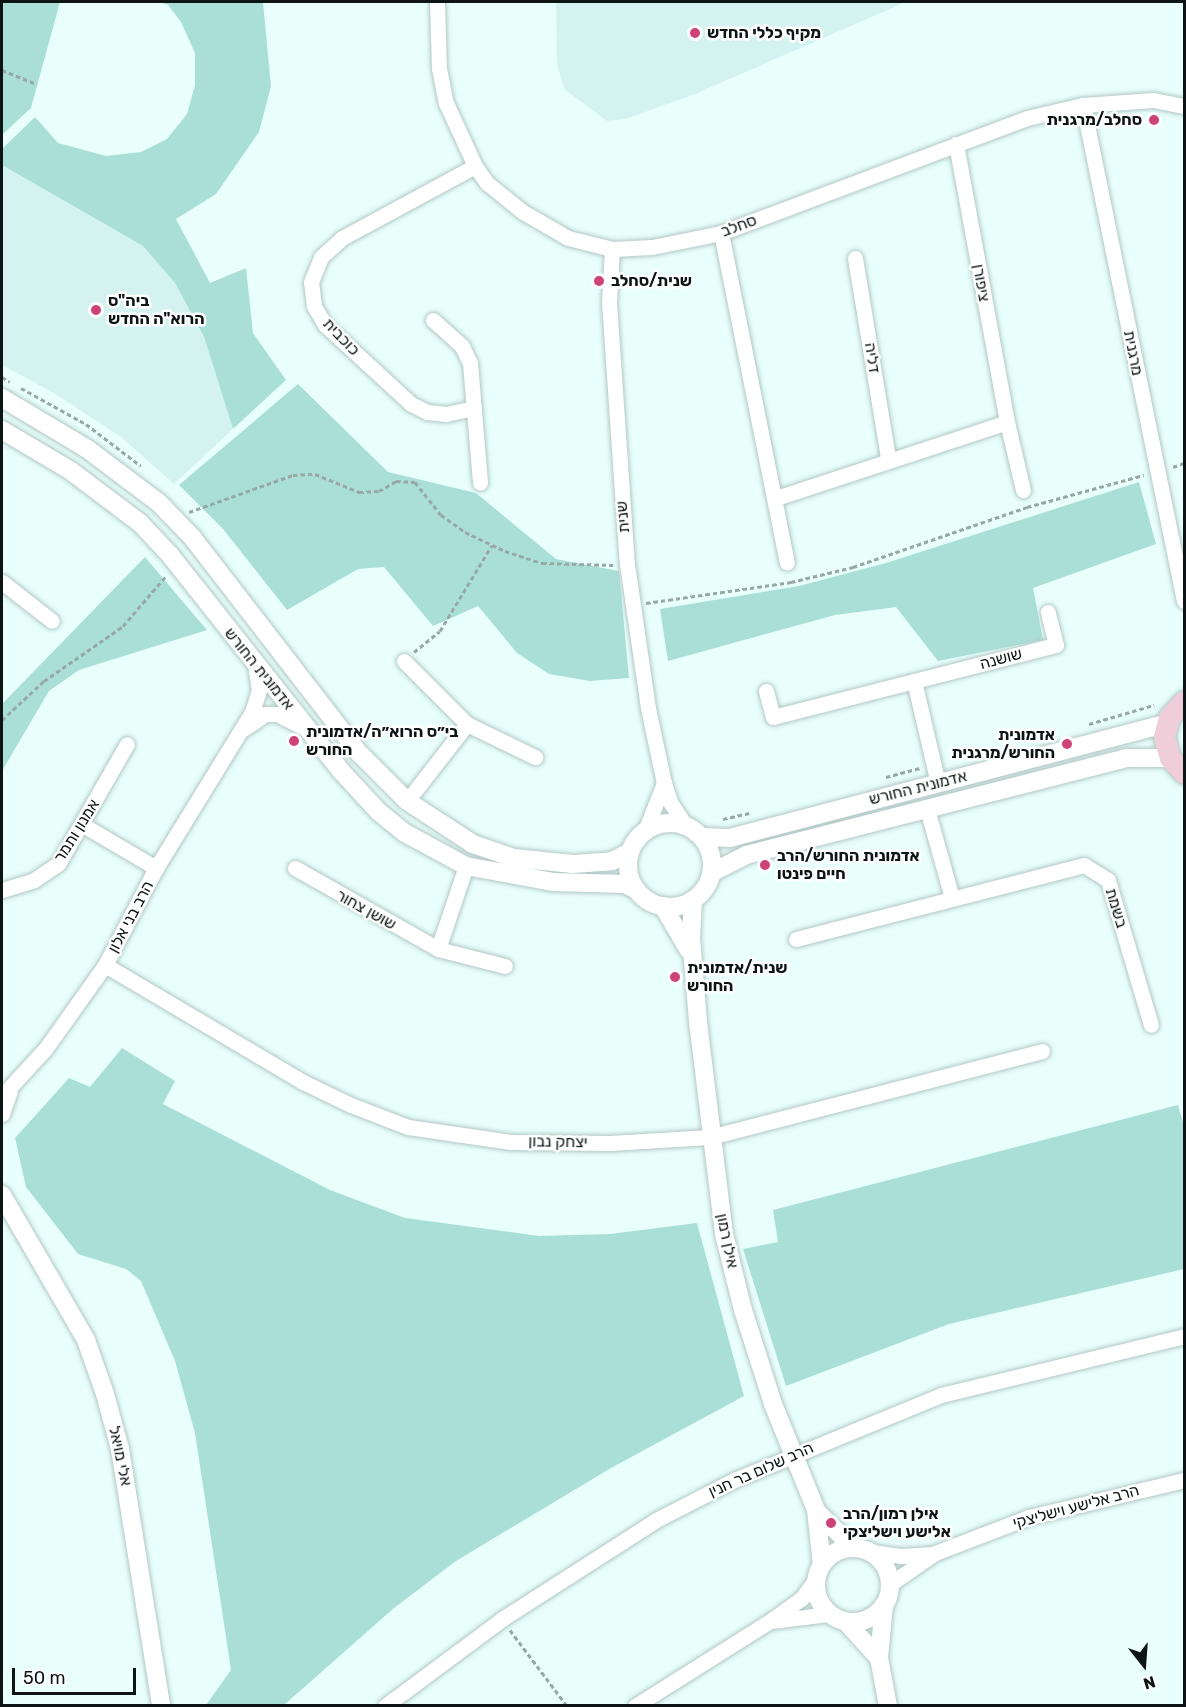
<!DOCTYPE html>
<meta charset="utf-8">
<style>
body{margin:0}
#map{position:relative;width:1186px;height:1707px;overflow:hidden;background:#e8fffc;font-family:Rubik,Heebo,sans-serif}
div>[style]{position:absolute}
[style*='--x']{left:calc(var(--x)*1px);top:calc(var(--y)*1px);width:calc(var(--w)*1px);rotate:calc(var(--a)*1deg)}
.built>*{inset:0;background:#d4f3f0}
.green>*{inset:0;background:#aadfd8}
.path>*{height:3px;margin-top:-1.5px;transform-origin:0;background:repeating-linear-gradient(90deg,#97a8a6 0 4.5px,transparent 0 7.5px)}
.roads{filter:drop-shadow(0 0 2px #b2c8c5) drop-shadow(0 0 2px #b2c8c5)}
.minor>*{height:15px;margin:-7.5px;padding:0 7.5px;transform-origin:7.5px;border-radius:7.5px;background:#fff}
.tertiary>*{height:18px;margin:-9px;padding:0 9px;transform-origin:9px;border-radius:9px;background:#fff}
.tertiary>.ring{margin:-9px;padding:0;box-sizing:content-box;background:none;border:18px solid #fff;border-radius:50%}
.secondary>*{height:21px;margin:-10.5px;padding:0 10.5px;transform-origin:10.5px;border-radius:10.5px;background:#efced9}
.dots>*{width:16px;height:16px;translate:-50% -50%;box-sizing:border-box;border:3px solid #fff;border-radius:50%}
span{translate:-50% -50%;white-space:nowrap;text-align:center;line-height:1.15;-webkit-text-stroke:5px #fff;paint-order:stroke}
.poi-label{font-size:16px;color:#0d1514;font-weight:700}
.left{translate:0 -50%;text-align:left}
.right{translate:-100% -50%;text-align:right}
.street-label{font-size:16px;color:#0d1514}
.frame{position:absolute;inset:0;border:3px solid #0d1514;pointer-events:none}
.north{position:absolute;left:1114px;top:1635px;width:60px;height:60px;-webkit-text-stroke:4px #fff;paint-order:stroke;rotate:163deg;font-size:16px;font-weight:700;line-height:24px;text-align:center;color:#0d1514}
.north::after{content:'';display:block;margin:auto;width:21px;height:27px;background:#0d1514;clip-path:polygon(50% 0,100% 100%,50% 72%,0 100%)}
.scale{position:absolute;left:12px;top:1668px;width:124px;height:27px;box-sizing:border-box;border:3px solid #0d1514;border-top:0;padding-left:8px;font-size:18px;line-height:21px;white-space:nowrap;color:#0d1514;-webkit-text-stroke:4px #fff;paint-order:stroke}
</style>
<div id="map">
<div class="built">
<i style="clip-path:polygon(556px 2px,906px 2px,695px 94px,626px 119px,607px 121px,564px 89px,557px 64px)"></i>
<i style="clip-path:polygon(2px 165px,143px 246px,175px 283px,204px 337px,233px 429px,174px 484px,121px 437px,52px 392px,2px 365px)"></i>
</div>
<div class="green">
<i style="clip-path:polygon(2px 2px,60px 2px,31px 108px,2px 135px)"></i>
<i style="clip-path:polygon(159px 2px,263px 2px,271px 86px,259px 132px,216px 194px,176px 219px,210px 283px,246px 268px,253px 333px,286px 380px,233px 429px,204px 337px,175px 283px,143px 246px,2px 165px,2px 149px,35px 117px,58px 143px,106px 156px,141px 152px,167px 139px,187px 114px,195px 85px,195px 53px,181px 22px,168px 5px)"></i>
<i style="clip-path:polygon(298px 384px,388px 472px,476px 493px,556px 559px,619px 571px,629px 678px,590px 681px,549px 674px,517px 653px,478px 606px,433px 626px,384px 567px,358px 569px,287px 610px,223px 529px,179px 485px)"></i>
<i style="clip-path:polygon(1139px 482px,1156px 544px,1033px 588px,1043px 640px,938px 661px,896px 607px,835px 615px,668px 661px,660px 609px,799px 586px,886px 563px)"></i>
<i style="clip-path:polygon(145px 557px,207px 630px,79px 670px,49px 691px,2px 771px,2px 704px)"></i>
<i style="clip-path:polygon(122px 1048px,175px 1081px,163px 1104px,330px 1190px,405px 1218px,539px 1236px,610px 1234px,697px 1223px,744px 1396px,611px 1468px,456px 1561px,394px 1608px,284px 1705px,206px 1705px,231px 1670px,195px 1433px,175px 1361px,141px 1281px,126px 1269px,78px 1254px,26px 1187px,15px 1138px,69px 1078px,90px 1087px)"></i>
<i style="clip-path:polygon(1178px 1105px,1184px 1126px,1184px 1269px,949px 1324px,786px 1386px,743px 1249px,778px 1242px,773px 1210px)"></i>
</div>
<div class="path">
<i style="--x:2;--y:70;--w:35;--a:22"></i>
<i style="--x:2;--y:377;--w:9;--a:32"></i>
<i style="--x:21;--y:388;--w:74;--a:29"></i>
<i style="--x:86;--y:424;--w:69;--a:37.4"></i>
<i style="--x:1173;--y:467;--w:12;--a:-20"></i>
<i style="--x:189;--y:512;--w:110;--a:-19.6"></i>
<i style="--x:293;--y:475;--w:22;--a:-3"></i>
<i style="--x:315;--y:474;--w:48;--a:22.2"></i>
<i style="--x:359;--y:492;--w:20;--a:-3"></i>
<i style="--x:379;--y:491;--w:20;--a:-30"></i>
<i style="--x:396;--y:481;--w:19;--a:3"></i>
<i style="--x:415;--y:482;--w:42;--a:51.8"></i>
<i style="--x:441;--y:515;--w:29;--a:35"></i>
<i style="--x:465;--y:532;--w:44;--a:25.4"></i>
<i style="--x:505;--y:551;--w:39;--a:18"></i>
<i style="--x:542;--y:563;--w:71;--a:1.6"></i>
<i style="--x:646;--y:603;--w:147;--a:-8.2"></i>
<i style="--x:791;--y:582;--w:64;--a:-13.6"></i>
<i style="--x:853;--y:567;--w:184;--a:-19"></i>
<i style="--x:1027;--y:507;--w:121;--a:-15.3"></i>
<i style="--x:414;--y:652;--w:33;--a:-39"></i>
<i style="--x:440;--y:631;--w:100;--a:-58.8"></i>
<i style="--x:2;--y:720;--w:57;--a:-42.9"></i>
<i style="--x:44;--y:681;--w:96;--a:-34.8"></i>
<i style="--x:123;--y:626;--w:66;--a:-49.3"></i>
<i style="--x:1089;--y:724;--w:68;--a:-16.3"></i>
<i style="--x:886;--y:777;--w:35;--a:-15"></i>
<i style="--x:723;--y:819;--w:27;--a:-13"></i>
<i style="--x:510;--y:1630;--w:95;--a:53.1"></i>
</div>
<div class="roads">
<div class="minor">
<i style="--x:437;--y:2;--w:66;--a:88.3"></i>
<i style="--x:439;--y:68;--w:36;--a:79"></i>
<i style="--x:446;--y:103;--w:69;--a:65.3"></i>
<i style="--x:475;--y:166;--w:21;--a:55"></i>
<i style="--x:487;--y:183;--w:46;--a:38.9"></i>
<i style="--x:523;--y:212;--w:52;--a:30"></i>
<i style="--x:568;--y:238;--w:45;--a:14"></i>
<i style="--x:612;--y:249;--w:40;--a:-2.9"></i>
<i style="--x:652;--y:247;--w:70;--a:-11.5"></i>
<i style="--x:721;--y:233;--w:327;--a:-20.6"></i>
<i style="--x:1027;--y:118;--w:57;--a:-13.1"></i>
<i style="--x:1083;--y:105;--w:70;--a:-4.1"></i>
<i style="--x:1153;--y:100;--w:32;--a:11"></i>
<i style="--x:1083;--y:105;--w:506;--a:78.49"></i>
<i style="--x:956;--y:144;--w:283;--a:79.6"></i>
<i style="--x:1007;--y:422;--w:70;--a:76.8"></i>
<i style="--x:721;--y:233;--w:336;--a:78.7"></i>
<i style="--x:612;--y:249;--w:53;--a:93.2"></i>
<i style="--x:609;--y:302;--w:263;--a:86.1"></i>
<i style="--x:627;--y:564;--w:146;--a:81.7"></i>
<i style="--x:648;--y:708;--w:77;--a:78"></i>
<i style="--x:664;--y:783;--w:20;--a:72"></i>
<i style="--x:670;--y:802;--w:27;--a:57"></i>
<i style="--x:855;--y:258;--w:203;--a:80.6"></i>
<i style="--x:433;--y:320;--w:39;--a:42"></i>
<i style="--x:462;--y:346;--w:19;--a:65"></i>
<i style="--x:470;--y:363;--w:120;--a:85.2"></i>
<i style="--x:474;--y:408;--w:29;--a:168"></i>
<i style="--x:446;--y:414;--w:19;--a:-174"></i>
<i style="--x:427;--y:412;--w:18;--a:-153"></i>
<i style="--x:411;--y:404;--w:117;--a:-137.4"></i>
<i style="--x:325;--y:325;--w:22;--a:-120"></i>
<i style="--x:314;--y:306;--w:24;--a:-97"></i>
<i style="--x:311;--y:282;--w:27;--a:-68"></i>
<i style="--x:321;--y:257;--w:28;--a:-42"></i>
<i style="--x:342;--y:238;--w:151;--a:-28.4"></i>
<i style="--x:776;--y:498;--w:243;--a:-18.2"></i>
<i style="--x:2;--y:582;--w:63;--a:38"></i>
<i style="--x:404;--y:661;--w:89;--a:45"></i>
<i style="--x:467;--y:724;--w:76;--a:25.9"></i>
<i style="--x:914;--y:681;--w:105;--a:76.8"></i>
<i style="--x:766;--y:691;--w:27;--a:75"></i>
<i style="--x:773;--y:717;--w:292;--a:-14.3"></i>
<i style="--x:1056;--y:645;--w:34;--a:-104"></i>
<i style="--x:245;--y:728;--w:24;--a:-35"></i>
<i style="--x:265;--y:714;--w:12;--a:0"></i>
<i style="--x:277;--y:714;--w:29;--a:27"></i>
<i style="--x:407;--y:801;--w:98;--a:-52.1"></i>
<i style="--x:927;--y:809;--w:92;--a:74.3"></i>
<i style="--x:83;--y:825;--w:85;--a:30.5"></i>
<i style="--x:645;--y:831;--w:52;--a:-68.4"></i>
<i style="--x:295;--y:868;--w:164;--a:29.5"></i>
<i style="--x:438;--y:949;--w:69;--a:14.2"></i>
<i style="--x:2;--y:890;--w:34;--a:-17"></i>
<i style="--x:34;--y:880;--w:29;--a:-34"></i>
<i style="--x:58;--y:864;--w:138;--a:-60.1"></i>
<i style="--x:796;--y:939;--w:297;--a:-14.4"></i>
<i style="--x:1084;--y:865;--w:28;--a:32"></i>
<i style="--x:1108;--y:880;--w:151;--a:73.5"></i>
<i style="--x:438;--y:949;--w:88;--a:-71.4"></i>
<i style="--x:105;--y:965;--w:230;--a:30.6"></i>
<i style="--x:303;--y:1082;--w:53;--a:25.6"></i>
<i style="--x:351;--y:1105;--w:61;--a:21.1"></i>
<i style="--x:408;--y:1127;--w:104;--a:8.3"></i>
<i style="--x:511;--y:1142;--w:99;--a:0.6"></i>
<i style="--x:610;--y:1143;--w:100;--a:-3.4"></i>
<i style="--x:710;--y:1137;--w:343;--a:-14.5"></i>
<i style="--x:2;--y:1096;--w:65;--a:-47.5"></i>
<i style="--x:46;--y:1048;--w:102;--a:-54.6"></i>
<i style="--x:105;--y:965;--w:110;--a:-62.3"></i>
<i style="--x:156;--y:868;--w:183;--a:-58.4"></i>
<i style="--x:252;--y:712;--w:23;--a:-72"></i>
<i style="--x:259;--y:690;--w:24;--a:-99"></i>
<i style="--x:2;--y:1114;--w:24;--a:-71"></i>
<i style="--x:865;--y:1551;--w:37;--a:8"></i>
<i style="--x:902;--y:1556;--w:27;--a:-4"></i>
<i style="--x:890;--y:1584;--w:55;--a:-34.6"></i>
<i style="--x:935;--y:1553;--w:101;--a:-21"></i>
<i style="--x:1029;--y:1517;--w:159;--a:-13.4"></i>
<i style="--x:773;--y:1621;--w:56;--a:-7.1"></i>
<i style="--x:385;--y:1706;--w:146;--a:-36.6"></i>
<i style="--x:502;--y:1619;--w:183;--a:-32.7"></i>
<i style="--x:656;--y:1520;--w:88;--a:-27.1"></i>
<i style="--x:734;--y:1480;--w:224;--a:-22.3"></i>
<i style="--x:941;--y:1395;--w:250;--a:-13.6"></i>
<i style="--x:635;--y:1706;--w:156;--a:-32.2"></i>
<i style="--x:767;--y:1623;--w:43;--a:-35.5"></i>
<i style="--x:802;--y:1598;--w:26;--a:-54"></i>
</div>
<div class="tertiary">
<i style="--x:2;--y:398;--w:98;--a:30.8"></i>
<i style="--x:86;--y:448;--w:91;--a:37"></i>
<i style="--x:159;--y:503;--w:47;--a:45.9"></i>
<i style="--x:192;--y:537;--w:274;--a:52.3"></i>
<i style="--x:360;--y:754;--w:66;--a:45"></i>
<i style="--x:407;--y:801;--w:79;--a:33.1"></i>
<i style="--x:473;--y:844;--w:43;--a:18.9"></i>
<i style="--x:514;--y:858;--w:59;--a:5.8"></i>
<i style="--x:573;--y:864;--w:39;--a:-4"></i>
<i style="--x:612;--y:861;--w:20;--a:-27"></i>
<i style="--x:2;--y:430;--w:80;--a:30.7"></i>
<i style="--x:71;--y:471;--w:86;--a:37"></i>
<i style="--x:140;--y:523;--w:44;--a:46.8"></i>
<i style="--x:170;--y:555;--w:275;--a:51.6"></i>
<i style="--x:341;--y:771;--w:56;--a:47.2"></i>
<i style="--x:379;--y:812;--w:33;--a:39"></i>
<i style="--x:405;--y:833;--w:69;--a:28.4"></i>
<i style="--x:466;--y:866;--w:88;--a:10.4"></i>
<i style="--x:553;--y:882;--w:72;--a:1.6"></i>
<i style="--x:625;--y:884;--w:13;--a:27"></i>
<i class="ring" style="left:628px;top:823px;width:66px;height:66px"></i>
<i style="--x:703;--y:837;--w:27;--a:2"></i>
<i style="--x:730;--y:838;--w:452;--a:-14.7"></i>
<i style="--x:713;--y:872;--w:37;--a:-27"></i>
<i style="--x:746;--y:855;--w:393;--a:-14.3"></i>
<i style="--x:1127;--y:758;--w:43;--a:0"></i>
<i style="--x:693;--y:900;--w:38;--a:93"></i>
<i style="--x:691;--y:938;--w:84;--a:85.2"></i>
<i style="--x:698;--y:1022;--w:214;--a:83"></i>
<i style="--x:724;--y:1234;--w:78;--a:76"></i>
<i style="--x:743;--y:1310;--w:99;--a:72.3"></i>
<i style="--x:773;--y:1404;--w:114;--a:67.9"></i>
<i style="--x:816;--y:1510;--w:55;--a:83.8"></i>
<i style="--x:663;--y:906;--w:50;--a:59.8"></i>
<i style="--x:2;--y:1195;--w:168;--a:59.9"></i>
<i style="--x:86;--y:1340;--w:57;--a:70.6"></i>
<i style="--x:105;--y:1394;--w:57;--a:74.7"></i>
<i style="--x:120;--y:1449;--w:260;--a:80.9"></i>
<i style="--x:819;--y:1514;--w:49;--a:44.2"></i>
<i class="ring" style="left:816px;top:1548px;width:56px;height:56px"></i>
<i style="--x:884;--y:1605;--w:53;--a:95.4"></i>
<i style="--x:879;--y:1658;--w:49;--a:79.4"></i>
<i style="--x:846;--y:1622;--w:49;--a:47.5"></i>
</div>
<div class="secondary">
<i style="--x:1184;--y:701;--w:22;--a:133"></i>
<i style="--x:1169;--y:717;--w:21;--a:104"></i>
<i style="--x:1164;--y:737;--w:22;--a:74"></i>
<i style="--x:1170;--y:758;--w:21;--a:47"></i>
</div>
</div>
<div class="dots">
<i style="left:695px;top:33px;background:#ce4377"></i>
<i style="left:1154px;top:120px;background:#ce4377"></i>
<i style="left:599px;top:281px;background:#ce4377"></i>
<i style="left:96px;top:310px;background:#ce4377"></i>
<i style="left:294px;top:741px;background:#ce4377"></i>
<i style="left:1067px;top:744px;background:#ce4377"></i>
<i style="left:765px;top:865px;background:#ce4377"></i>
<i style="left:675px;top:977px;background:#ce4377"></i>
<i style="left:831px;top:1523px;background:#ce4377"></i>
</div>
<div class="poi-label">
<span class="left" style="left:707px;top:33px">מקיף כללי החדש</span>
<span class="right" style="left:1142px;top:120px">סחלב/מרגנית</span>
<span class="left" style="left:611px;top:281px">שנית/סחלב</span>
<span class="left" style="left:108px;top:310px">ביה"ס<br>הרוא"ה החדש</span>
<span class="left" style="left:306px;top:741px">בי״ס הרוא״ה/אדמונית<br>החורש</span>
<span class="right" style="left:1055px;top:744px">אדמונית<br>החורש/מרגנית</span>
<span class="left" style="left:777px;top:865px">אדמונית החורש/הרב<br>חיים פינטו</span>
<span class="left" style="left:687px;top:977px">שנית/אדמונית<br>החורש</span>
<span class="left" style="left:843px;top:1523px">אילן רמון/הרב<br>אלישע וישליצקי</span>
</div>
<div class="street-label">
<span style="left:739px;top:226px;rotate:-20deg">סחלב</span>
<span style="left:981px;top:283px;rotate:80deg">ציפורן</span>
<span style="left:341px;top:337px;rotate:46deg">כוכבית</span>
<span style="left:1133px;top:353px;rotate:79deg">מרגנית</span>
<span style="left:872px;top:358px;rotate:81deg">דליה</span>
<span style="left:623px;top:517px;rotate:-95deg">שנית</span>
<span style="left:1001px;top:659px;rotate:-15deg">שושנה</span>
<span style="left:259px;top:669px;rotate:51deg">אדמונית החורש</span>
<span style="left:918px;top:788px;rotate:-14deg">אדמונית החורש</span>
<span style="left:77px;top:831px;rotate:-58deg">אמנון ותמר</span>
<span style="left:1116px;top:908px;rotate:73deg">בשמת</span>
<span style="left:366px;top:910px;rotate:29deg">שושן צחור</span>
<span style="left:131px;top:917px;rotate:-62deg">הרב בני אלון</span>
<span style="left:558px;top:1142px;rotate:1deg">יצחק נבון</span>
<span style="left:727px;top:1241px;rotate:78deg">אילן רמון</span>
<span style="left:120px;top:1456px;rotate:78deg">אלי מויאל</span>
<span style="left:761px;top:1470px;rotate:-24deg">הרב שלום בר חנין</span>
<span style="left:1076px;top:1507px;rotate:-15deg">הרב אלישע וישליצקי</span>
</div>
<div class="frame"></div>
<div class="north">N</div>
<div class="scale">50 m</div>
</div>
